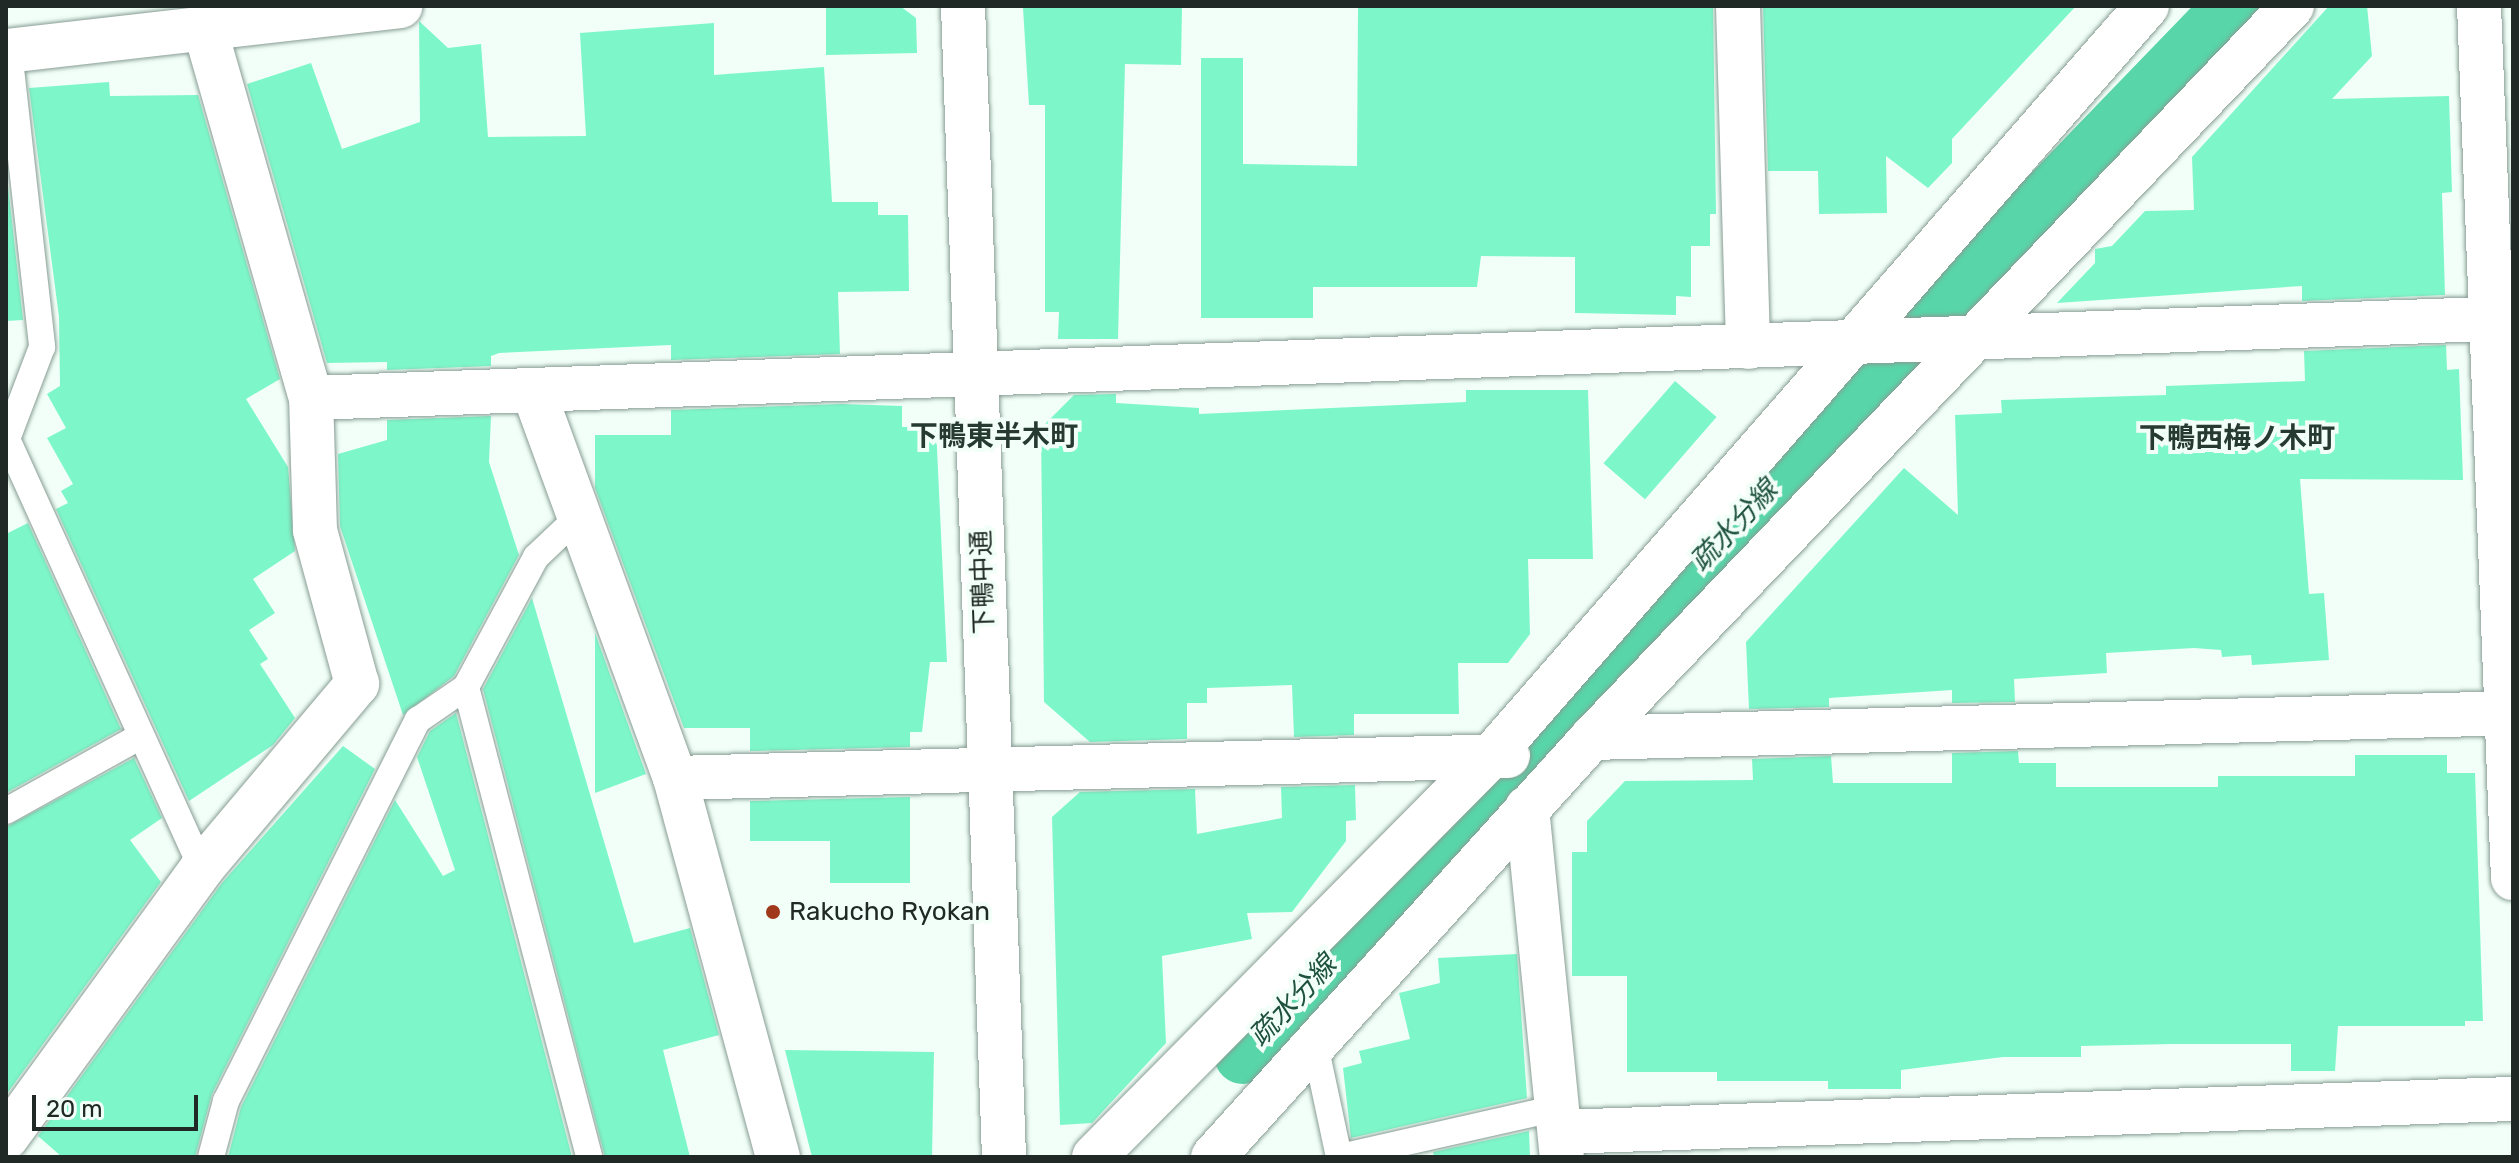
<!DOCTYPE html>
<meta charset="utf-8">
<style>
body{margin:0}
#map{position:relative;width:2519px;height:1163px;overflow:hidden;background:#f1fff8;font-family:Rubik,"Noto Sans JP",sans-serif}
div>[style]{position:absolute}
[style*='--x']{left:calc(var(--x)*1px);top:calc(var(--y)*1px);width:calc(var(--w)*1px);rotate:calc(var(--a)*1deg)}
.canal>*{height:58px;margin:-29px;padding:0 29px;transform-origin:29px;border-radius:29px;background:#58d5a9}
.building>*{inset:0;background:#7df7ca;transform-origin:0 0}
.roads{filter:drop-shadow(0 0 2px #889d94) drop-shadow(0 0 2px #889d94)}
.lane>*{height:26px;margin:-13px;padding:0 13px;transform-origin:13px;border-radius:13px;background:#fff}
.street>*{height:44px;margin:-22px;padding:0 22px;transform-origin:22px;border-radius:22px;background:#fff}
.secondary>*{height:44px;margin:-22px;padding:0 22px;transform-origin:22px;border-radius:22px;background:#fff}
.dots>*{width:22px;height:22px;translate:-50% -50%;box-sizing:border-box;border:4px solid #f1fff8;border-radius:50%}
span{translate:-50% -50%;white-space:nowrap;text-align:center;line-height:1.15;-webkit-text-stroke:8px #f1fff8;paint-order:stroke}
.street-label{font-size:26px;color:#202925}
.poi-label{font-size:26px;color:#202925}
.left{translate:0 -50%;text-align:left}
.neighbourhood-label{font-size:28px;color:#273a32;font-weight:700}
.water-label{font-size:28px;color:#1e513f;font-style:italic}
.frame{position:absolute;inset:0;border:8px solid #202925;pointer-events:none}
.scale{position:absolute;left:32px;top:1095px;width:166px;height:36px;box-sizing:border-box;border:4px solid #202925;border-top:0;padding-left:10px;font-size:24px;line-height:28px;white-space:nowrap;color:#202925;-webkit-text-stroke:6px #f1fff8;paint-order:stroke}
</style>
<div id="map">
<div class="canal">
<i style="--x:1243;--y:1055;--w:855;--a:-47.13"></i>
<i style="--x:1825;--y:428;--w:587;--a:-45.97"></i>
</div>
<div class="building">
<i style="clip-path:polygon(826px 6px,900px 6px,916px 18px,917px 53px,826px 55px)"></i>
<i style="clip-path:polygon(1134px 6px,1182px 6px,1181px 65px,1125px 64px,1118px 339px,1058px 339px,1059px 312px,1045px 312px,1045px 105px,1029px 105px,1023px 8px)"></i>
<i style="clip-path:polygon(1358px 6px,1713px 6px,1716px 214px,1710px 214px,1710px 246px,1691px 246px,1691px 297px,1676px 296px,1676px 315px,1575px 313px,1575px 257px,1481px 256px,1477px 287px,1313px 287px,1313px 318px,1201px 318px,1201px 58px,1243px 58px,1243px 164px,1357px 166px)"></i>
<i style="clip-path:polygon(1763px 6px,2076px 6px,1952px 139px,1952px 163px,1928px 188px,1886px 156px,1887px 213px,1819px 214px,1818px 171px,1768px 171px)"></i>
<i style="clip-path:polygon(2329px 6px,2367px 6px,2372px 56px,2332px 99px,2449px 96px,2452px 192px,2442px 193px,2445px 295px,2302px 301px,2302px 286px,2057px 303px,2095px 263px,2095px 249px,2112px 246px,2145px 211px,2194px 210px,2192px 157px)"></i>
<i style="clip-path:polygon(419px 21px,448px 48px,481px 44px,488px 137px,586px 136px,580px 33px,714px 23px,714px 75px,824px 67px,832px 202px,878px 202px,878px 215px,908px 215px,909px 291px,838px 292px,840px 354px,671px 360px,671px 345px,499px 353px,491px 356px,491px 366px,387px 370px,387px 362px,327px 363px,247px 84px,311px 63px,342px 149px,420px 122px)"></i>
<i style="clip-path:polygon(109px 82px,110px 96px,198px 95px,280px 379px,246px 399px,288px 467px,295px 551px,253px 579px,275px 613px,249px 630px,268px 659px,260px 664px,295px 718px,273px 745px,189px 801px,56px 509px,68px 503px,61px 491px,73px 484px,47px 438px,66px 428px,47px 394px,60px 386px,59px 317px,29px 88px)"></i>
<i style="clip-path:polygon(6px 168px,23px 320px,6px 321px)"></i>
<i style="clip-path:polygon(2446px 345px,2447px 370px,2459px 369px,2463px 480px,2300px 479px,2309px 594px,2324px 593px,2329px 660px,2252px 665px,2251px 655px,2222px 657px,2221px 650px,2194px 648px,2106px 653px,2107px 673px,2014px 679px,2015px 702px,1952px 703px,1952px 690px,1829px 698px,1829px 707px,1749px 709px,1746px 642px,1904px 468px,1958px 515px,1955px 415px,2002px 413px,2001px 400px,2166px 395px,2166px 386px,2305px 381px,2304px 351px)"></i>
<i style="left:1675px;top:381px;width:55px;height:109px;rotate:41deg"></i>
<i style="clip-path:polygon(1466px 390px,1588px 390px,1593px 559px,1528px 559px,1530px 634px,1508px 663px,1458px 663px,1459px 714px,1354px 714px,1354px 735px,1294px 737px,1292px 685px,1207px 688px,1207px 703px,1187px 703px,1187px 739px,1090px 742px,1044px 702px,1041px 428px,1074px 395px,1116px 394px,1116px 403px,1199px 408px,1199px 414px,1466px 402px)"></i>
<i style="clip-path:polygon(841px 404px,902px 406px,902px 427px,936px 427px,947px 662px,930px 662px,922px 732px,910px 732px,910px 747px,750px 751px,750px 728px,684px 728px,595px 488px,595px 435px,671px 435px,671px 410px)"></i>
<i style="clip-path:polygon(491px 416px,489px 462px,519px 555px,454px 676px,403px 715px,340px 526px,338px 454px,387px 440px,387px 420px)"></i>
<i style="clip-path:polygon(28px 523px,121px 729px,6px 793px,6px 534px)"></i>
<i style="clip-path:polygon(532px 598px,634px 943px,690px 928px,719px 1035px,663px 1050px,690px 1157px,605px 1157px,483px 689px)"></i>
<i style="clip-path:polygon(595px 633px,646px 774px,595px 793px)"></i>
<i style="clip-path:polygon(456px 713px,572px 1157px,228px 1157px,241px 1107px,395px 800px,443px 876px,455px 870px,417px 757px,430px 731px)"></i>
<i style="clip-path:polygon(343px 746px,375px 769px,212px 1094px,195px 1157px,62px 1157px,38px 1136px,222px 883px)"></i>
<i style="clip-path:polygon(2018px 751px,2019px 763px,2056px 763px,2056px 787px,2218px 787px,2218px 776px,2355px 776px,2355px 755px,2447px 755px,2447px 773px,2475px 773px,2483px 1021px,2465px 1021px,2465px 1026px,2338px 1026px,2335px 1071px,2291px 1071px,2291px 1044px,2173px 1044px,2081px 1046px,2081px 1057px,2003px 1057px,1901px 1070px,1901px 1089px,1828px 1089px,1828px 1081px,1717px 1081px,1717px 1072px,1627px 1072px,1627px 976px,1572px 976px,1572px 852px,1587px 852px,1587px 821px,1625px 781px,1753px 780px,1752px 759px,1831px 756px,1833px 783px,1952px 783px,1952px 753px)"></i>
<i style="clip-path:polygon(134px 758px,162px 818px,130px 840px,161px 882px,6px 1095px,6px 827px)"></i>
<i style="clip-path:polygon(1355px 785px,1356px 820px,1346px 821px,1346px 841px,1292px 912px,1247px 913px,1252px 939px,1162px 956px,1166px 1043px,1092px 1123px,1060px 1125px,1052px 817px,1080px 792px,1195px 789px,1197px 834px,1282px 818px,1281px 787px)"></i>
<i style="clip-path:polygon(910px 797px,910px 883px,830px 883px,830px 841px,750px 841px,750px 801px)"></i>
<i style="clip-path:polygon(1517px 954px,1527px 1098px,1351px 1138px,1343px 1068px,1362px 1063px,1359px 1051px,1410px 1039px,1399px 993px,1440px 983px,1438px 958px)"></i>
<i style="clip-path:polygon(785px 1050px,934px 1052px,932px 1157px,812px 1157px)"></i>
<i style="clip-path:polygon(1529px 1131px,1530px 1157px,1434px 1157px,1433px 1152px)"></i>
</div>
<div class="roads">
<div class="lane">
<i style="--x:9;--y:51;--w:298;--a:83.6"></i>
<i style="--x:42;--y:347;--w:98;--a:110.8"></i>
<i style="--x:7;--y:439;--w:471;--a:65.6"></i>
<i style="--x:466;--y:687;--w:486;--a:75.3"></i>
<i style="--x:6;--y:811;--w:152;--a:-29.1"></i>
<i style="--x:1315;--y:1045;--w:115;--a:77.9"></i>
<i style="--x:211;--y:1157;--w:58;--a:-75"></i>
<i style="--x:226;--y:1101;--w:427;--a:-63.3"></i>
<i style="--x:418;--y:720;--w:58;--a:-34.5"></i>
<i style="--x:466;--y:687;--w:148;--a:-61.7"></i>
<i style="--x:536;--y:557;--w:59;--a:-43.6"></i>
<i style="--x:1340;--y:1157;--w:227;--a:-12.7"></i>
</div>
<div class="street">
<i style="--x:1738;--y:6;--w:341;--a:88.3"></i>
<i style="--x:2479;--y:6;--w:873;--a:87.77"></i>
<i style="--x:205;--y:29;--w:384;--a:74"></i>
<i style="--x:6;--y:51;--w:397;--a:-6.5"></i>
<i style="--x:533;--y:390;--w:413;--a:69.9"></i>
<i style="--x:675;--y:778;--w:393;--a:74.8"></i>
<i style="--x:1592;--y:738;--w:921;--a:-1.55"></i>
<i style="--x:675;--y:778;--w:833;--a:-1.51"></i>
<i style="--x:1527;--y:808;--w:351;--a:84.3"></i>
<i style="--x:1561;--y:1132;--w:953;--a:-1.99"></i>
<i style="--x:6;--y:1138;--w:334;--a:-54"></i>
<i style="--x:202;--y:868;--w:241;--a:-49.9"></i>
<i style="--x:357;--y:684;--w:160;--a:-105.3"></i>
<i style="--x:315;--y:530;--w:132;--a:-91.7"></i>
<i style="--x:311;--y:398;--w:2203;--a:-2.08"></i>
<i style="--x:1094;--y:1157;--w:570;--a:-45.28"></i>
<i style="--x:1495;--y:752;--w:991;--a:-48.85"></i>
<i style="--x:1213;--y:1157;--w:565;--a:-47.87"></i>
<i style="--x:1592;--y:738;--w:1013;--a:-46.28"></i>
</div>
<div class="secondary">
<i style="--x:963;--y:6;--w:1152;--a:87.96"></i>
</div>
</div>
<div class="dots">
<i style="left:773px;top:912px;background:#a0381b"></i>
</div>
<div class="street-label">
<span style="left:983px;top:582px;rotate:-92deg">下鴨中通</span>
</div>
<div class="poi-label">
<span class="left" style="left:789px;top:912px">Rakucho Ryokan</span>
</div>
<div class="neighbourhood-label">
<span style="left:994px;top:436px">下鴨東半木町</span>
<span style="left:2237px;top:438px">下鴨西梅ノ木町</span>
</div>
<div class="water-label">
<span style="left:1734px;top:526px;rotate:-47deg">疏水分線</span>
<span style="left:1293px;top:1001px;rotate:-47deg">疏水分線</span>
</div>
<div class="frame"></div>
<div class="scale">20 m</div>
</div>
